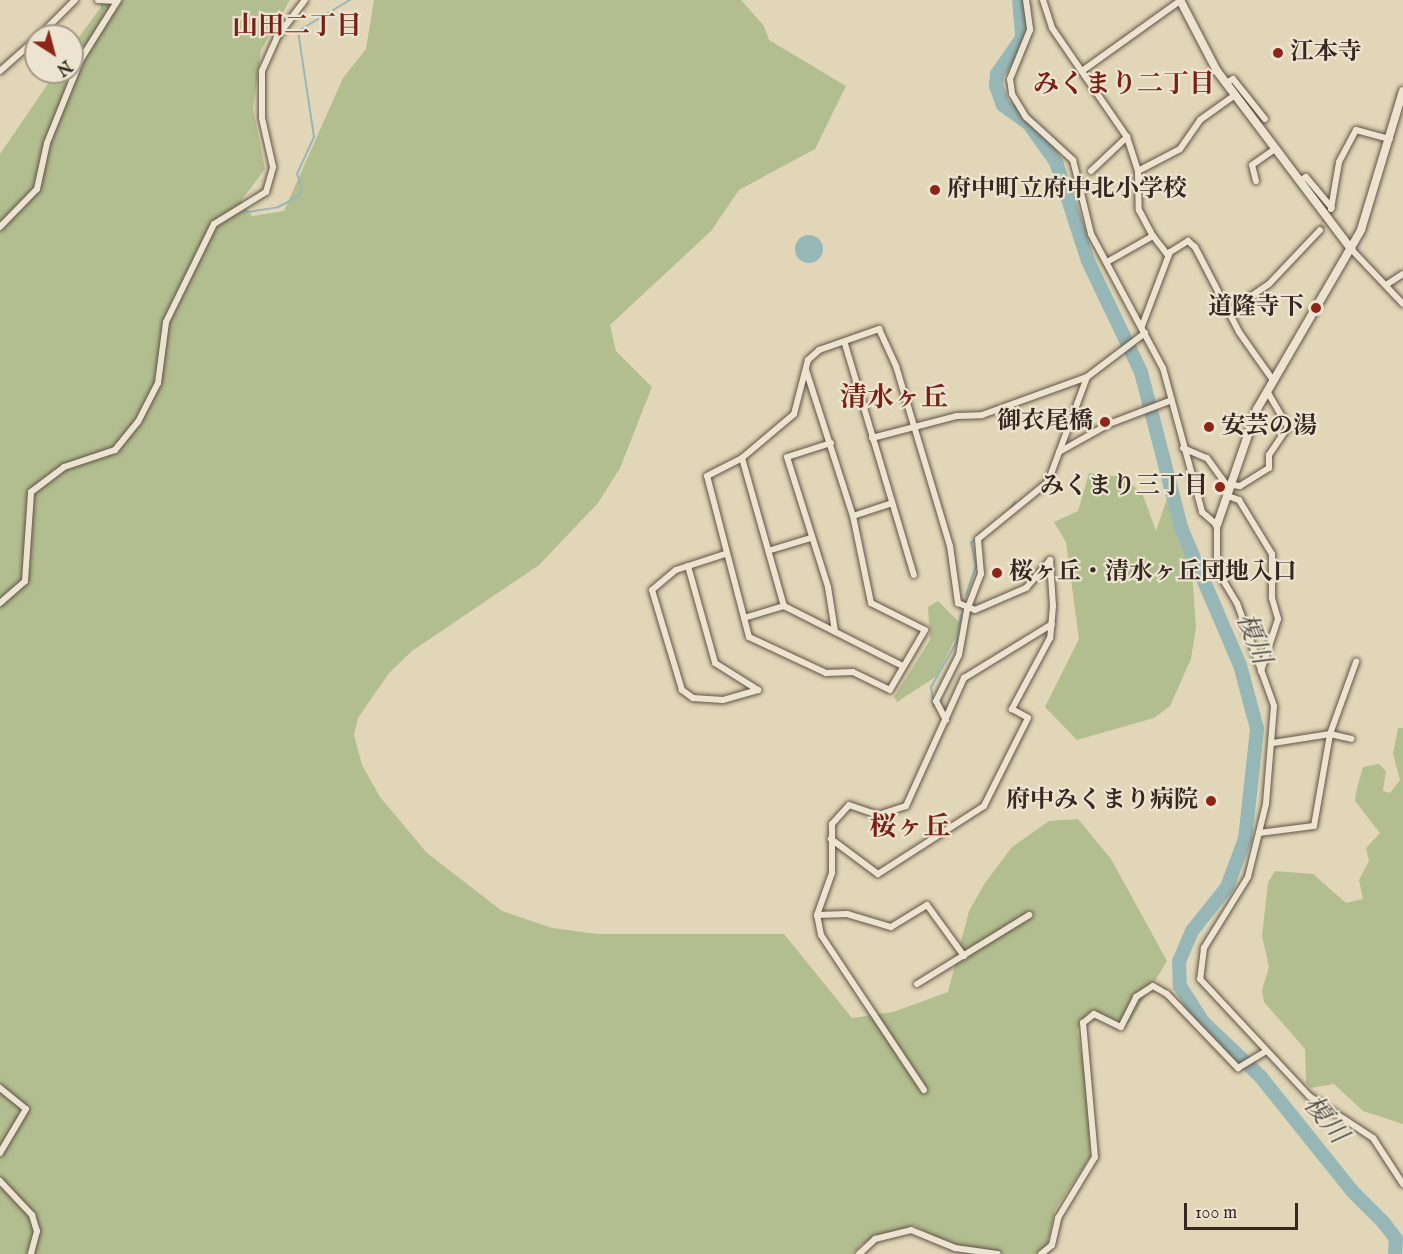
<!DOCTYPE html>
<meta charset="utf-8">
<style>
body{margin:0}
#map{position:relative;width:1403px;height:1254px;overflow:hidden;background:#e1d6b7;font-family:"IM FELL English","Noto Serif JP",serif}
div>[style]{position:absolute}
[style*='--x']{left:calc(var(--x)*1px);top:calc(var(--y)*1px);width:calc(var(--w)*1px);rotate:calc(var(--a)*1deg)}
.green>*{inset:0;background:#b2be8f}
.water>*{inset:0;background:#97b7b7}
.round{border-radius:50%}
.stream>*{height:2px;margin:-1px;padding:0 1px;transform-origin:1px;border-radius:1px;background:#97b7b7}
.river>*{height:14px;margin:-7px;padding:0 7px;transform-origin:7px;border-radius:7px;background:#97b7b7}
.minor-tunnel>*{height:6px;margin-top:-3px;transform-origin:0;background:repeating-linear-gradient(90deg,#bfb399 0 6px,transparent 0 9px)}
.roads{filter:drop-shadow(0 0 2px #615346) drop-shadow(0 0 2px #615346)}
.minor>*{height:6px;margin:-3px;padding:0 3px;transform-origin:3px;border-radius:3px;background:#ece4d0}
.tertiary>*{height:8px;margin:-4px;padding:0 4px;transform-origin:4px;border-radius:4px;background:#ece4d0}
.dots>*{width:16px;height:16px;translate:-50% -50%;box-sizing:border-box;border:3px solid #ece4d0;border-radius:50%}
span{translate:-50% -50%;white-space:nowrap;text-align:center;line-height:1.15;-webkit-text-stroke:4.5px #ece4d0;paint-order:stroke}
.poi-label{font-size:24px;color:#362720;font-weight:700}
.left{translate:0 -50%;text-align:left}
.right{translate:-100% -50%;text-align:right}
.neighbourhood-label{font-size:26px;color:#7a1f14;font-weight:700}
.water-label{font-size:26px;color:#4e4b46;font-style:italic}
.quarter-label{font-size:27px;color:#7a1f14;font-weight:700}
.north{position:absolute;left:24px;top:24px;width:60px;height:60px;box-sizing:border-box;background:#ece4d0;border:2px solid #a3988a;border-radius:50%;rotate:144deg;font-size:16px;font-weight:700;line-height:24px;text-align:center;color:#362720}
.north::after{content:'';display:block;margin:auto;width:21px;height:27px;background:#8f2418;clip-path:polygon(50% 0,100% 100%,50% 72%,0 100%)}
.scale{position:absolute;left:1184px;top:1203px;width:114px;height:27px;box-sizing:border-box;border:3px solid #362720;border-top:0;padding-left:8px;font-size:18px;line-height:21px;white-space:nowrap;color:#362720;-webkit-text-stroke:4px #ece4d0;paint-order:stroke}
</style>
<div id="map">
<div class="green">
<i style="clip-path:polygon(106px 0,290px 0,261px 50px,253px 109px,265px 169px,241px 201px,252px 216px,284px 211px,343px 78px,366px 49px,374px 0,741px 0,764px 26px,769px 40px,846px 86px,815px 149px,739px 190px,711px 231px,610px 325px,616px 351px,652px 387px,620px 468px,598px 503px,539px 565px,412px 651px,389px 673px,358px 718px,354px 735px,362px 765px,380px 797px,427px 853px,502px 911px,552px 928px,598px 934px,784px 934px,852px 1018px,893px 1012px,948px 992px,969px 911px,985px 883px,1012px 847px,1049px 821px,1078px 819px,1111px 859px,1167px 961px,1129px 1023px,1117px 1029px,1091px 1011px,1081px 1020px,1077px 1031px,1088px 1087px,1090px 1157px,1055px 1210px,1045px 1254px,965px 1254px,914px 1225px,861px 1244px,853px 1254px,0 1254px,0 154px,56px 72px,72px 72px,72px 47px)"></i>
<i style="clip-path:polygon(1089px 473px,1124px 477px,1143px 495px,1156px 531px,1173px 481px,1190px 546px,1196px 627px,1191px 659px,1170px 706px,1154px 718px,1077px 740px,1045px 707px,1079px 639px,1066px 542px,1054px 522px,1078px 511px)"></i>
<i style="clip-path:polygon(938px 601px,959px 622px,955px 639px,937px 676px,897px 702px,894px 697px,930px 640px,928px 607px)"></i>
<i style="clip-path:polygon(1398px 728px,1403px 728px,1403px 1124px,1363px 1111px,1334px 1084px,1311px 1088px,1306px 1083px,1305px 1049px,1264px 1002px,1262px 990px,1269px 967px,1262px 936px,1268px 883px,1275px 871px,1313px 874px,1346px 903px,1363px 899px,1359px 880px,1369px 861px,1366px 848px,1380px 833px,1355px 801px,1356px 792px,1363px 767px,1379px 764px,1386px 771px,1383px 791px,1390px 793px,1400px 780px,1393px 754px)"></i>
</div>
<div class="water">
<i class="round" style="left:795px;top:235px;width:28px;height:28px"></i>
</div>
<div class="stream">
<i style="--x:101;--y:1;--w:9;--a:77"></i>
<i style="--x:242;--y:213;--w:36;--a:-9"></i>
<i style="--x:278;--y:207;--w:22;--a:-27"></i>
<i style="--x:298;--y:197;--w:9;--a:-63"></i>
<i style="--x:302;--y:189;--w:16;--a:-108"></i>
<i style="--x:297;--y:174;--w:41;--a:-65.3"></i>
<i style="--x:314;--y:137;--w:107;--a:-98.6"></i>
<i style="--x:298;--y:31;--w:61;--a:-30.8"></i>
<i style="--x:1009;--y:511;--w:11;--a:-56"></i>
<i style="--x:966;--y:595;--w:31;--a:-71"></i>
<i style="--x:976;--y:566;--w:24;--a:-102"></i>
<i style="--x:971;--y:543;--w:14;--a:-45"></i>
<i style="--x:934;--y:706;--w:19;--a:-99"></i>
<i style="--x:931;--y:687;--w:51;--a:-60.4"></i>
<i style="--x:956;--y:643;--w:28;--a:-80"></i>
</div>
<div class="river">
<i style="--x:1019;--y:0;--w:38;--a:85"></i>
<i style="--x:1022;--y:38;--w:44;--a:124.8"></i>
<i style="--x:997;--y:74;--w:12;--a:95"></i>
<i style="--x:996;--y:86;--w:20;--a:70"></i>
<i style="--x:1003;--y:105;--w:32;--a:36"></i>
<i style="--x:1029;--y:124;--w:47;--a:54.6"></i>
<i style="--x:1056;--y:162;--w:104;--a:72.1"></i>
<i style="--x:1088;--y:261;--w:123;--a:64.5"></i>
<i style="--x:1141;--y:372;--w:163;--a:75.5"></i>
<i style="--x:1182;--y:530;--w:147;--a:66.8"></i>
<i style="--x:1240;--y:665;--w:66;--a:75.1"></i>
<i style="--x:1257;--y:729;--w:111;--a:96.2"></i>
<i style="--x:1245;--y:839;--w:51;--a:110.6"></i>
<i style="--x:1227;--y:887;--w:56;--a:128.5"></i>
<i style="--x:1192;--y:931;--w:33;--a:113"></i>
<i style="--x:1179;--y:961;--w:25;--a:88"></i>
<i style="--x:1180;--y:986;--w:43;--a:57.4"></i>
<i style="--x:1203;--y:1022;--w:79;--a:43.5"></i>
<i style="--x:1260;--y:1076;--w:147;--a:51.3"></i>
<i style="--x:1352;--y:1191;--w:45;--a:45"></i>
<i style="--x:1384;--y:1223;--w:20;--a:53"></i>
<i style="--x:1396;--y:1239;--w:15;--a:94"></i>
</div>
<div class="minor-tunnel">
<i style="--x:1320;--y:230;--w:24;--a:-62"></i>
</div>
<div class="roads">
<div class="minor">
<i style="--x:98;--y:0;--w:19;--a:3"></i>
<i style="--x:1026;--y:0;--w:30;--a:82"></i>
<i style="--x:1030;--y:30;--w:53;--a:112.2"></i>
<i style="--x:1010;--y:79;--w:15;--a:82"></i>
<i style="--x:1012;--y:94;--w:27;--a:59"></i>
<i style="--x:1026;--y:117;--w:64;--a:42.5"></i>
<i style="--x:1073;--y:160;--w:76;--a:76.3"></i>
<i style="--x:1091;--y:234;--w:152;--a:61.8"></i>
<i style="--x:1163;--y:368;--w:149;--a:74.8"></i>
<i style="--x:1202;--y:512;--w:20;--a:41"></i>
<i style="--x:1217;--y:525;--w:45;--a:90"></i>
<i style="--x:1217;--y:570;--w:39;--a:59"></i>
<i style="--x:1237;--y:603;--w:109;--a:70.2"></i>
<i style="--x:1274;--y:706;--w:98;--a:94.7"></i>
<i style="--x:1266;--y:804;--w:75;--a:103.9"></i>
<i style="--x:1248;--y:877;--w:84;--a:121.8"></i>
<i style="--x:1204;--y:948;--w:31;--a:97"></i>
<i style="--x:1200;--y:979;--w:160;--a:47"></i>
<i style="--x:1309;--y:1096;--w:77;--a:33.3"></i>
<i style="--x:1373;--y:1138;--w:55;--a:56.9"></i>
<i style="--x:1043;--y:0;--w:29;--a:72"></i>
<i style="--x:1052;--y:28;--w:132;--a:55.5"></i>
<i style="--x:1127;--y:137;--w:36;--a:72"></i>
<i style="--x:1138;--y:171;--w:39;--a:89"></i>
<i style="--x:1139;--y:210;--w:30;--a:62"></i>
<i style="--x:1153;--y:236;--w:23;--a:52"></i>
<i style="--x:1167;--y:254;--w:25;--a:-32"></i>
<i style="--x:1188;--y:241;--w:9;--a:41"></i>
<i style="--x:1195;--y:247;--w:96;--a:62.6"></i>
<i style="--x:1239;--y:332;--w:59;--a:54.7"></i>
<i style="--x:39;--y:36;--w:51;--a:-45"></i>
<i style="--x:0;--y:71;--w:48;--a:-41.6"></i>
<i style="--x:1082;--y:71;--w:122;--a:-35.6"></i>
<i style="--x:1226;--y:83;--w:8;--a:-30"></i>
<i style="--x:1233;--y:79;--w:51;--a:51.3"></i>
<i style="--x:1091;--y:171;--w:50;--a:-43.4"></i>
<i style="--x:1138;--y:171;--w:47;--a:-27.6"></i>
<i style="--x:1180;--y:149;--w:35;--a:-55"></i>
<i style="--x:1200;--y:120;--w:43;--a:-35.5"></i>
<i style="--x:1256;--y:181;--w:16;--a:-104"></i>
<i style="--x:1252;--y:165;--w:28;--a:-35"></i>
<i style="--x:1299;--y:181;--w:8;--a:-30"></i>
<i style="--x:1306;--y:177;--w:40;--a:50"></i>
<i style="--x:1331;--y:209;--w:48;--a:-80.3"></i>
<i style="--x:1339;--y:162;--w:36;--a:-62"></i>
<i style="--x:1356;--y:130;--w:35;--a:15"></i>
<i style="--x:0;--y:227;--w:53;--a:-45.8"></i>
<i style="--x:37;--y:189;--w:47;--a:-77.7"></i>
<i style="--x:47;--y:143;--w:91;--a:-68"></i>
<i style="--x:81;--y:59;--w:70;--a:-57.9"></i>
<i style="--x:1352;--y:250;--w:74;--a:46.6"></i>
<i style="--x:1107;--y:262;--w:53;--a:-29.5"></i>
<i style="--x:1386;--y:285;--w:20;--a:-33"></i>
<i style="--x:1231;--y:310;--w:46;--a:-34.4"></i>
<i style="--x:1269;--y:284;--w:74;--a:-46.6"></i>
<i style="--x:1142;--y:326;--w:79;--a:-69.3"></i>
<i style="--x:845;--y:344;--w:241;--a:73.4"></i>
<i style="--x:806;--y:370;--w:153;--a:72.2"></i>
<i style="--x:853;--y:516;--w:89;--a:78.3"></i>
<i style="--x:871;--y:603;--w:60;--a:26.6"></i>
<i style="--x:925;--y:630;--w:69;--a:120.3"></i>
<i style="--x:890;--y:690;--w:41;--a:-154.1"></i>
<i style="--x:853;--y:672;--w:27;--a:178"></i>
<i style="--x:826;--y:673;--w:85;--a:-154.9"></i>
<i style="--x:749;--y:637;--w:166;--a:-104.6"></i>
<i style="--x:707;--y:476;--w:39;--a:-27"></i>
<i style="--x:742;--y:458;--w:68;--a:-40.2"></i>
<i style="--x:794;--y:414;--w:56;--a:-75.5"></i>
<i style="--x:808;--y:360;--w:15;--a:-42"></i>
<i style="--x:819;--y:350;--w:64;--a:-19.3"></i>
<i style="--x:879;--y:329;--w:41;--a:65.3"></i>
<i style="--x:896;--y:366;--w:188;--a:73.3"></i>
<i style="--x:950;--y:546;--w:58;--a:82"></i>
<i style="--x:958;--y:603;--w:18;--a:22"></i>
<i style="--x:975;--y:610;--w:56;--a:-23.3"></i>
<i style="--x:1026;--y:588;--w:37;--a:-49"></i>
<i style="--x:1050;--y:560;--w:46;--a:86.3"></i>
<i style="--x:1053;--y:606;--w:32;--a:95"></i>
<i style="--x:1050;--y:638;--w:81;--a:118.2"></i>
<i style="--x:1012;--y:709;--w:18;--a:29"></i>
<i style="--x:1028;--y:718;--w:98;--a:116.6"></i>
<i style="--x:984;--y:806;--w:126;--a:147.3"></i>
<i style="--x:878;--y:874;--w:59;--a:-143.3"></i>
<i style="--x:872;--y:438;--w:88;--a:-14.5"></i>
<i style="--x:957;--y:416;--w:25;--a:-2"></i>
<i style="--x:982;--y:415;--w:112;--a:-19.9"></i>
<i style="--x:1087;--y:377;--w:73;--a:-37.2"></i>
<i style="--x:831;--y:443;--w:46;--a:162.3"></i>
<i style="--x:787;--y:457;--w:136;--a:72.5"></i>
<i style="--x:828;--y:587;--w:45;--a:81"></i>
<i style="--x:1183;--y:448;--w:26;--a:23"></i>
<i style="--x:1207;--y:458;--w:39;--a:54"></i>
<i style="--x:1059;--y:452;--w:57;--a:-29.2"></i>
<i style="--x:1109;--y:424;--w:67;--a:-20.9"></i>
<i style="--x:742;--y:458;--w:154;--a:74.2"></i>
<i style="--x:784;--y:606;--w:133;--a:26.8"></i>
<i style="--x:1232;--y:485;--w:8;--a:7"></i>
<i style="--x:1240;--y:486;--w:34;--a:-32"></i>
<i style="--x:1269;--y:468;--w:13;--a:-90"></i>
<i style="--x:1269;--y:455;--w:34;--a:-56"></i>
<i style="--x:1288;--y:427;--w:42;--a:-120.3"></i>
<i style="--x:1228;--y:496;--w:12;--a:20"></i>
<i style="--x:1239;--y:500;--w:63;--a:58.6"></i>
<i style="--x:1272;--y:554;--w:44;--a:90"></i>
<i style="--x:1272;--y:598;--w:22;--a:74"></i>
<i style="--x:1278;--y:619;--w:55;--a:108.1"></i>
<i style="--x:853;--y:516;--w:41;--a:-18.4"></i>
<i style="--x:771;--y:550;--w:42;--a:-16.7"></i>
<i style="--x:688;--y:566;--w:101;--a:74.4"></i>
<i style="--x:715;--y:663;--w:51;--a:32.1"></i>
<i style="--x:758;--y:690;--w:36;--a:164"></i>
<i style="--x:723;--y:700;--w:30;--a:-176"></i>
<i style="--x:693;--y:698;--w:14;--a:-144"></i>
<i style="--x:682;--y:690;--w:104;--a:-106.7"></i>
<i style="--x:652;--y:590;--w:31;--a:-40"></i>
<i style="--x:676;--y:570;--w:52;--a:-18.1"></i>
<i style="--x:0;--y:603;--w:33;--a:-41"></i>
<i style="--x:25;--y:581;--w:89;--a:-86.1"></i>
<i style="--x:31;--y:492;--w:41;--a:-37.1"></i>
<i style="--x:64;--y:467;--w:54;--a:-18.4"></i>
<i style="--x:115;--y:450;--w:36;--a:-51"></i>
<i style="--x:138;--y:422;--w:44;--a:-62.9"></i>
<i style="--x:158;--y:383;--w:62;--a:-82.5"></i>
<i style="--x:166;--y:322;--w:109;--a:-63.9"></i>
<i style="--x:214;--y:224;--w:61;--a:-31.6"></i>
<i style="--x:266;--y:192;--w:26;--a:-74"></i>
<i style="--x:273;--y:167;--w:50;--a:-102.7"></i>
<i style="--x:262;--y:118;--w:47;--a:-90"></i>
<i style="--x:262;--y:71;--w:37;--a:-66"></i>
<i style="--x:277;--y:37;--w:46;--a:-52.9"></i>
<i style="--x:744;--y:618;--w:42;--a:-16.7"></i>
<i style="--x:946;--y:720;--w:21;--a:-118"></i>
<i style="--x:936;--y:701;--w:51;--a:-63.4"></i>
<i style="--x:959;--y:655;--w:46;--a:-79.9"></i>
<i style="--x:967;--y:610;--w:39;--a:-69"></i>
<i style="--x:981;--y:574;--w:35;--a:-95"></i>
<i style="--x:978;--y:539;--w:90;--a:-39.2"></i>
<i style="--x:1048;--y:482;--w:112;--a:-69.6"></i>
<i style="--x:1273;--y:743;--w:58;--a:-9"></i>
<i style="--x:1330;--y:734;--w:22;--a:13"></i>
<i style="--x:1259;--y:833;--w:55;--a:-7.3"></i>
<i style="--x:1314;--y:826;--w:93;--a:-80.1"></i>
<i style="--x:1330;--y:734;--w:77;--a:-70.1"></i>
<i style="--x:817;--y:915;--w:30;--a:-2"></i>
<i style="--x:847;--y:914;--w:46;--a:16.5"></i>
<i style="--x:891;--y:927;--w:42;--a:-31.4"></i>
<i style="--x:927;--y:905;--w:63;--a:54"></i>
<i style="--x:917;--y:984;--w:132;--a:-31.6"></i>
<i style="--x:0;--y:1088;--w:33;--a:39"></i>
<i style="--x:26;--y:1109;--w:51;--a:120.6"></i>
<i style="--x:924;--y:1090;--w:186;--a:-123.6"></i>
<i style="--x:821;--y:935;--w:20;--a:-101"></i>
<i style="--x:817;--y:915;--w:45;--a:-70.3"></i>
<i style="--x:832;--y:873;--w:49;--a:-90"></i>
<i style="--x:832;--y:824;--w:25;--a:-48"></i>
<i style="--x:849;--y:805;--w:31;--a:19"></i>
<i style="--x:878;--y:815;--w:29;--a:-18"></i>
<i style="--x:906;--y:806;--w:141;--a:-65.6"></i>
<i style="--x:964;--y:678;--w:103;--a:-31.5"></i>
<i style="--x:0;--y:1181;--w:47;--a:46.7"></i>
<i style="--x:32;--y:1215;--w:17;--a:73"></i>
<i style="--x:37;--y:1231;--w:24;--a:105"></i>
<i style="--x:859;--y:1254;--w:22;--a:-43"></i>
<i style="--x:875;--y:1239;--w:37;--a:-14"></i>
<i style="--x:911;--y:1230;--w:48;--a:22.2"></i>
<i style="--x:955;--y:1248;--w:43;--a:7.9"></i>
<i style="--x:1041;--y:1254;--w:14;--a:-39"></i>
<i style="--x:1052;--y:1245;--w:28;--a:-77"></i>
<i style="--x:1058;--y:1218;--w:71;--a:-58.8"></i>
<i style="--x:1095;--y:1157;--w:135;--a:-95.1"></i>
<i style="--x:1083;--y:1023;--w:14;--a:-39"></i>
<i style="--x:1094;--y:1014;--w:30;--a:26"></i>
<i style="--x:1121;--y:1027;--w:34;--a:-63"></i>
<i style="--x:1136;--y:997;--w:20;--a:-33"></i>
<i style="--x:1153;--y:986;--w:16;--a:30"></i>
<i style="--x:1167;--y:994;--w:103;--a:46.2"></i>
<i style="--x:1238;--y:1068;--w:33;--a:-31"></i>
</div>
<div class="tertiary">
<i style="--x:1180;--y:0;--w:80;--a:62.5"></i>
<i style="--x:1217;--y:71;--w:224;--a:53"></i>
<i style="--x:1217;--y:525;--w:123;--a:-71"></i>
<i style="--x:1257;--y:409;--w:207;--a:-59.8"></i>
<i style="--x:1361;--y:230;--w:145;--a:-73.2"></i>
</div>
</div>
<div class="dots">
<i style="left:1278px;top:53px;background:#8f2418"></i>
<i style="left:935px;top:190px;background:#8f2418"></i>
<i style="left:1316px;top:308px;background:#8f2418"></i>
<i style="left:1105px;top:422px;background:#8f2418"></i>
<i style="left:1209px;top:427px;background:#8f2418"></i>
<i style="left:1220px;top:487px;background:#8f2418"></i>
<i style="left:997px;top:573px;background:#8f2418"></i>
<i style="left:1211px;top:801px;background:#8f2418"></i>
</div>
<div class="poi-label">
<span class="left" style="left:1290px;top:53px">江本寺</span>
<span class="left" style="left:947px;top:190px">府中町立府中北小学校</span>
<span class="right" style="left:1304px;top:308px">道隆寺下</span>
<span class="right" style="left:1093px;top:422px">御衣尾橋</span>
<span class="left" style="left:1221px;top:427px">安芸の湯</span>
<span class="right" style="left:1208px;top:487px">みくまり三丁目</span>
<span class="left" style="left:1009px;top:573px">桜ヶ丘・清水ヶ丘団地入口</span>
<span class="right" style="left:1198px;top:801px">府中みくまり病院</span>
</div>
<div class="neighbourhood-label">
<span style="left:297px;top:27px">山田二丁目</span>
<span style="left:1124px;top:85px">みくまり二丁目</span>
</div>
<div class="water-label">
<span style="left:1253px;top:639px;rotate:69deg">榎川</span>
<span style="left:1325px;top:1120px;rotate:51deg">榎川</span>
</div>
<div class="quarter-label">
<span style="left:894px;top:400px">清水ヶ丘</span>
<span style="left:910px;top:829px">桜ヶ丘</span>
</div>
<div class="north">N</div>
<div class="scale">100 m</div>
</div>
